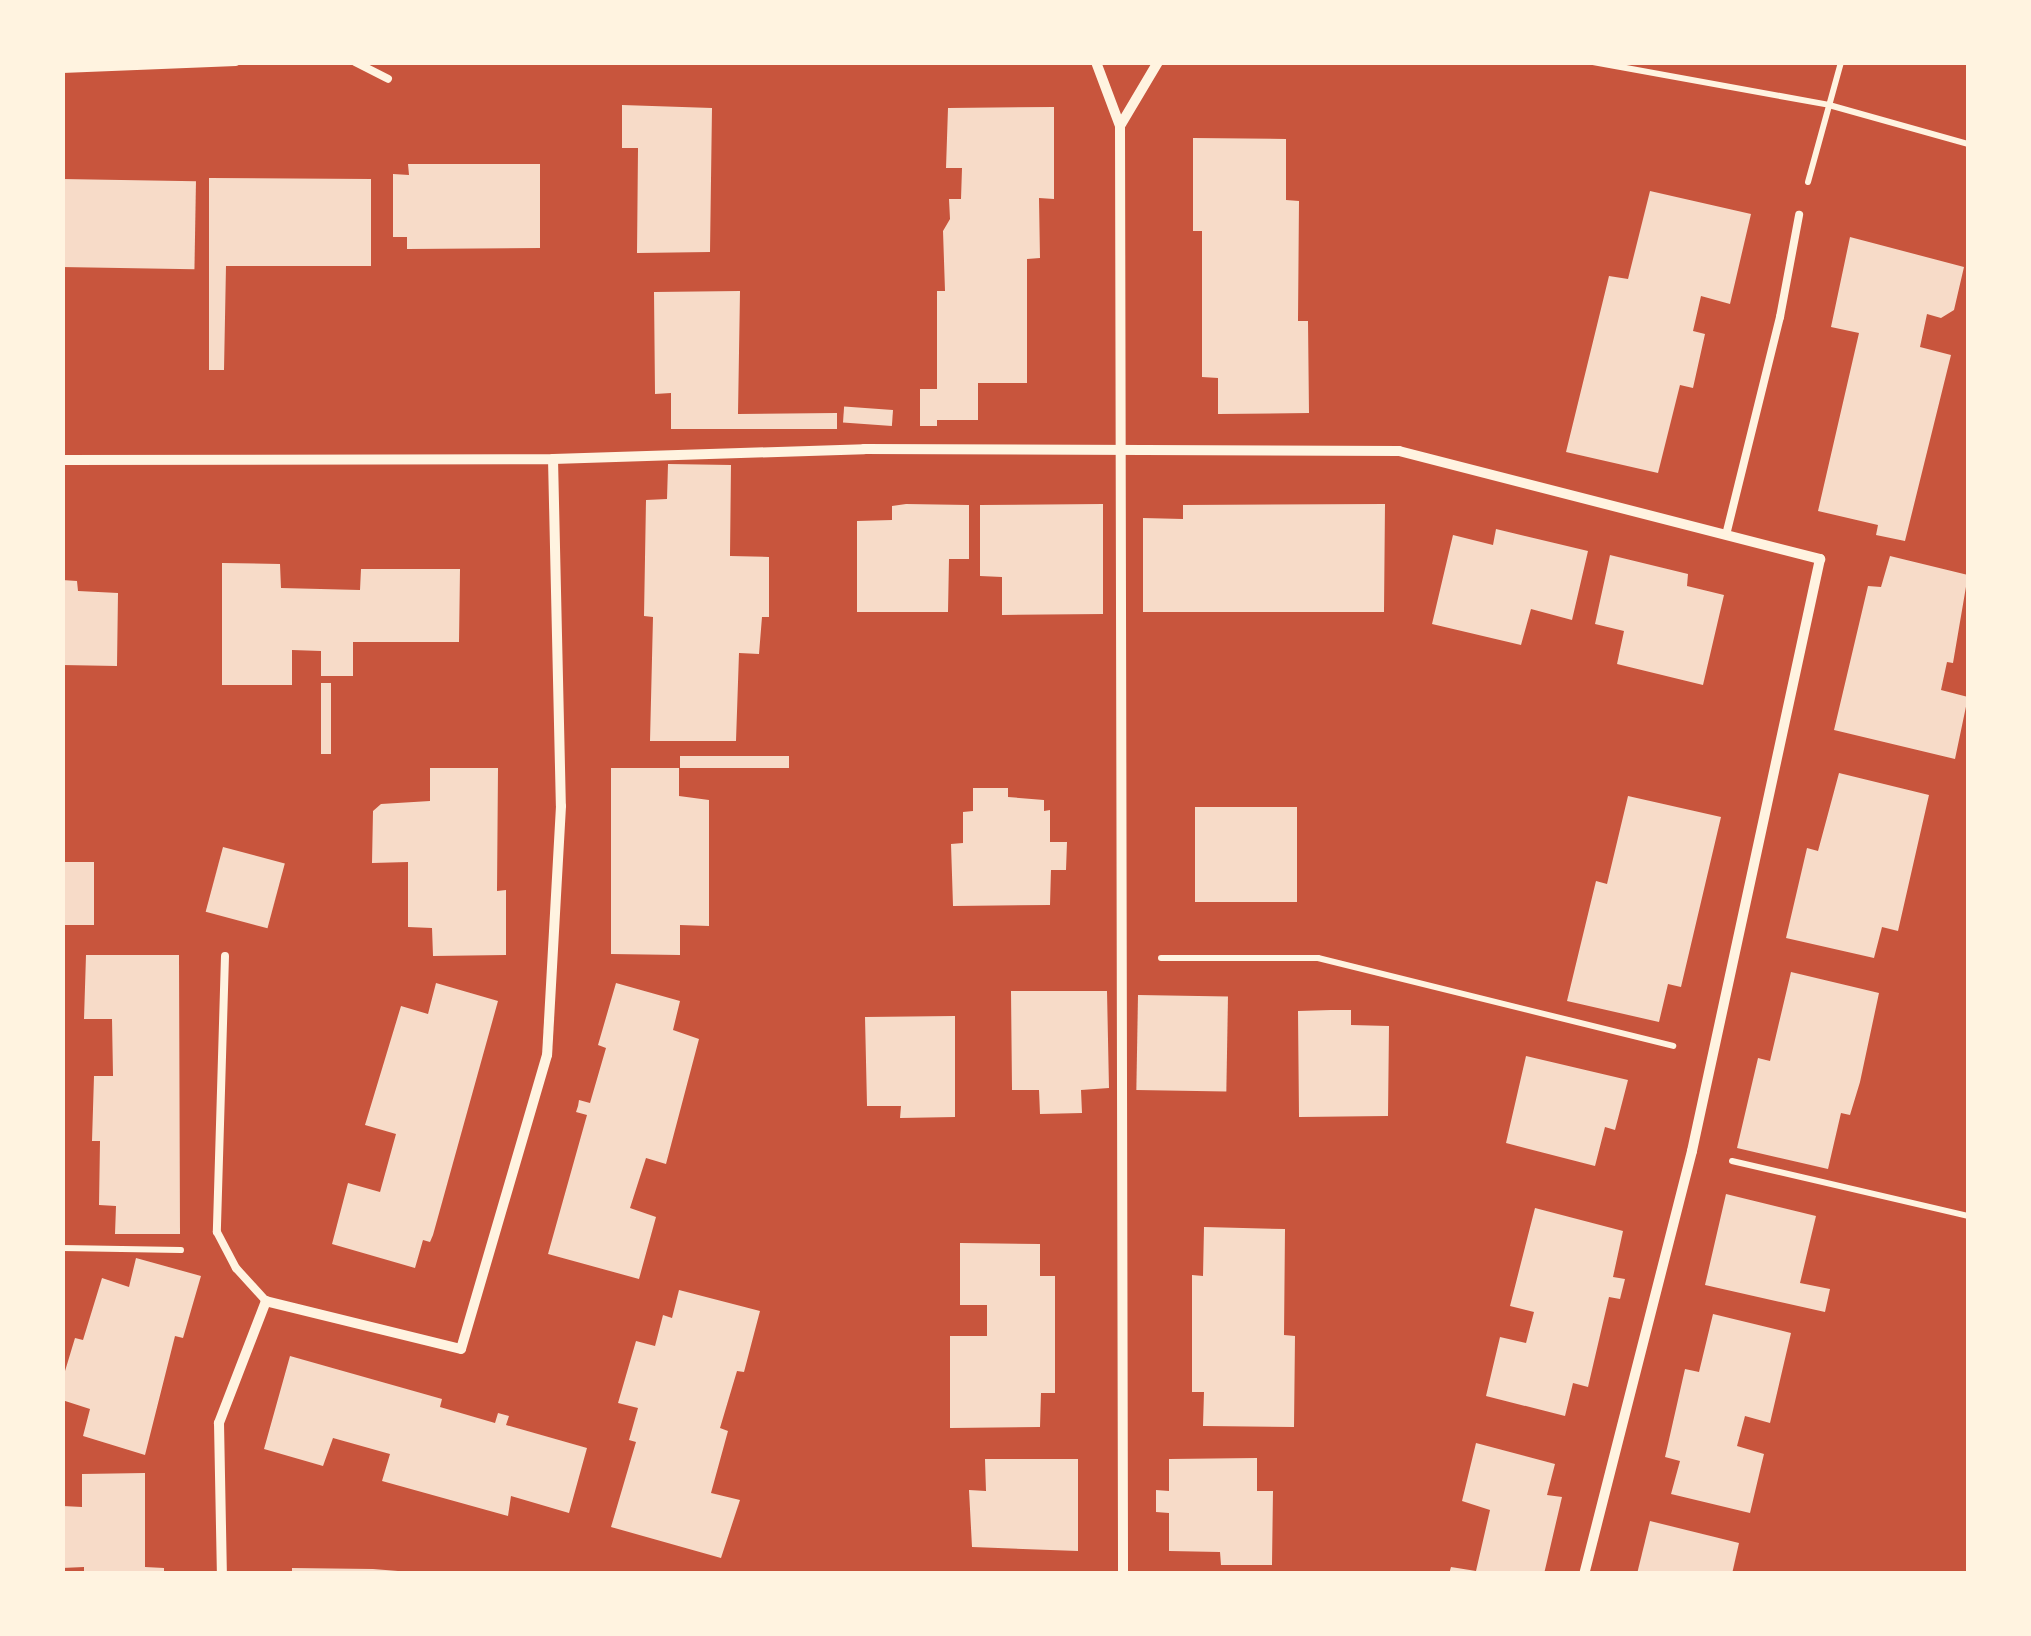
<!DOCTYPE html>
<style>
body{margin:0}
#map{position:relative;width:2031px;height:1636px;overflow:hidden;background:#c8553d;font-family:"Roboto Condensed",sans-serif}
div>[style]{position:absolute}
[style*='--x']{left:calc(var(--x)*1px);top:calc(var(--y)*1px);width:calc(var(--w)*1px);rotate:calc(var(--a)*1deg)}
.building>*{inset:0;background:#f7dbc8;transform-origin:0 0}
.path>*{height:6px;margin:-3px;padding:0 3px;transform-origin:3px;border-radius:3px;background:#fff3e0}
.service>*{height:8px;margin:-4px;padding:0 4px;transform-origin:4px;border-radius:4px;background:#fff3e0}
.minor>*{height:10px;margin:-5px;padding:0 5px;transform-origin:5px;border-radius:5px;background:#fff3e0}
span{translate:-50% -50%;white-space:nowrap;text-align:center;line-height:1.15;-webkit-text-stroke:8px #fff3e0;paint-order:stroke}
.frame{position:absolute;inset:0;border:65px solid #fff3e0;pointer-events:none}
</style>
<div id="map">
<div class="building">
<i style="clip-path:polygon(622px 105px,712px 108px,710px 252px,637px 253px,638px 148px,622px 148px)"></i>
<i style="clip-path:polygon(1054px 107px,1054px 199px,1039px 198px,1040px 258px,1027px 259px,1027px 383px,978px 383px,978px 420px,937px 420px,937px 426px,920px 426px,920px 389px,937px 389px,937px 291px,945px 291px,943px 231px,950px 219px,949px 199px,961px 199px,962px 168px,946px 168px,948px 108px)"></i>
<i style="clip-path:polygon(1193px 138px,1286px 139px,1286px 200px,1299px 201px,1298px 321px,1308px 321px,1309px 413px,1218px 414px,1218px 378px,1202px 377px,1202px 231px,1193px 231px)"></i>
<i style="clip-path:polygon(408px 164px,540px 164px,540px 248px,407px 249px,407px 237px,393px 237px,393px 174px,409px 175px)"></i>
<i style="clip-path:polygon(209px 178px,371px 179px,371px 266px,226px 266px,224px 370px,209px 370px)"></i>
<i style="left:62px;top:179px;width:134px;height:88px;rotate:1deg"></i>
<i style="clip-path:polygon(1650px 191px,1751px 214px,1730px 304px,1701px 296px,1693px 331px,1705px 334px,1693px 388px,1680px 385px,1658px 473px,1566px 452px,1609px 276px,1628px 279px)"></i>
<i style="clip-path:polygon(1850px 237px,1964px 267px,1954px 310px,1941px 318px,1927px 314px,1920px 347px,1951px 355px,1905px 541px,1876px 535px,1878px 525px,1818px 511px,1859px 333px,1831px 327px)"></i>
<i style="clip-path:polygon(740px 291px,738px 414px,837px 413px,837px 429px,671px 429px,671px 393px,655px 394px,654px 292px)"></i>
<i style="left:893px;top:410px;width:16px;height:49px;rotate:94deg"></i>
<i style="clip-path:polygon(668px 464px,731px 465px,730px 556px,769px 557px,769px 617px,762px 617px,759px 654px,739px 653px,736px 741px,650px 741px,653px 617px,644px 616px,646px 500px,667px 499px)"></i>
<i style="clip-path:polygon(906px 504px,969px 505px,969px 559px,949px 559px,948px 612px,857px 612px,857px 521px,892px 520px,892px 506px)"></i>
<i style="clip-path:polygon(1103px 504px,1103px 614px,1002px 615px,1002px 577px,980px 576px,980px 505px)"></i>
<i style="clip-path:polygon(1385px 504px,1384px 612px,1143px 612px,1143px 518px,1183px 519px,1183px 505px)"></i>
<i style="clip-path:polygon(1496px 529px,1588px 551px,1572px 620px,1531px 609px,1521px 645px,1432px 624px,1453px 535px,1493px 545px)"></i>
<i style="clip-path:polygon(1610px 555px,1688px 574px,1687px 586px,1724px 595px,1703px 685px,1617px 664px,1624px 631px,1595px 624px)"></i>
<i style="clip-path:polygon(1890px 556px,1968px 575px,1953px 663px,1947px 662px,1941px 690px,1968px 697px,1955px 759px,1834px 730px,1868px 586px,1881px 587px)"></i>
<i style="clip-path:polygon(222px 563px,280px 564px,281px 588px,360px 590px,361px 569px,460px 569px,459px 642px,353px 642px,353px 676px,321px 676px,321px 651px,292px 650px,292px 685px,222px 685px)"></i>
<i style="clip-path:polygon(62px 580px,77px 581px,78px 591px,118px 593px,117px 666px,62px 665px)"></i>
<i style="left:321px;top:683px;width:10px;height:71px"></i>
<i style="left:680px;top:756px;width:109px;height:12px"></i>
<i style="clip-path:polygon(430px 768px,498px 768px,497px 891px,506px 890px,506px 955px,433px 956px,432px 928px,408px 927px,408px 862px,372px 863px,373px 811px,381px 804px,430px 801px)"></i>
<i style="clip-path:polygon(611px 768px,679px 768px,679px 796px,709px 800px,709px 926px,680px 925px,680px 955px,611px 954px)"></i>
<i style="clip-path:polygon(1839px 773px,1929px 795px,1898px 931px,1882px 927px,1874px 958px,1786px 938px,1807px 848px,1818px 851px)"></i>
<i style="clip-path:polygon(973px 788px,1008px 788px,1008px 797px,1044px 800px,1044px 811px,1050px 810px,1050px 842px,1067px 842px,1066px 870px,1051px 870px,1050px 905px,953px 906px,951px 844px,963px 843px,963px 812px,973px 811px)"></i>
<i style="clip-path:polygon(1628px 796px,1721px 817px,1681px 987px,1668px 984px,1659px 1022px,1567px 1001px,1596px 881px,1607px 884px)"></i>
<i style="left:1195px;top:807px;width:102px;height:95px"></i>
<i style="left:223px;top:847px;width:64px;height:67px;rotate:15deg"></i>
<i style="left:62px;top:862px;width:32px;height:63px"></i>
<i style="clip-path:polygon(86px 955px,179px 955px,180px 1234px,115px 1234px,116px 1206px,99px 1205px,100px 1141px,92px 1141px,94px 1076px,113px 1076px,112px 1019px,84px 1019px)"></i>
<i style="clip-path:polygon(1791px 972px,1879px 993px,1860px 1082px,1850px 1115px,1841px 1113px,1828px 1169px,1737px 1148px,1758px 1058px,1770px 1061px)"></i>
<i style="clip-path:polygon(436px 983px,498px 1001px,433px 1235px,430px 1242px,423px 1240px,415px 1268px,332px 1244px,348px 1183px,380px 1192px,396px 1134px,365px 1125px,401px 1006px,428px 1014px)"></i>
<i style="clip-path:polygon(616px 983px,680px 1001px,673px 1030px,699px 1039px,666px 1164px,646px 1158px,630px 1208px,656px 1217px,639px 1279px,548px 1254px,587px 1115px,576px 1112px,578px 1106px,579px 1100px,590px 1103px,606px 1048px,598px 1045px)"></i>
<i style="clip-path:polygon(1011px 991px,1107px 991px,1109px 1088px,1081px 1090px,1082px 1113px,1040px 1114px,1039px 1090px,1012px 1090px)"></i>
<i style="left:1138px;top:995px;width:90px;height:95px;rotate:1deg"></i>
<i style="clip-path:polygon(1331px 1010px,1351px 1010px,1351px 1025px,1389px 1026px,1388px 1116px,1299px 1117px,1298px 1011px)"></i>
<i style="clip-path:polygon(955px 1016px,955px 1117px,900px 1118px,901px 1106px,867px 1106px,865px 1017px)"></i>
<i style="clip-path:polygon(1526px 1056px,1628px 1080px,1615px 1130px,1605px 1127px,1595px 1166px,1506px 1143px)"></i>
<i style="clip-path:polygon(1726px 1194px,1816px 1216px,1800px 1283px,1830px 1289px,1825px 1312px,1705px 1285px)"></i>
<i style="clip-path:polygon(1535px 1208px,1623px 1231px,1613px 1277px,1625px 1279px,1620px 1299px,1609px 1297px,1588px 1387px,1573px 1383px,1565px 1416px,1486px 1396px,1500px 1337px,1526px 1343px,1534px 1312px,1510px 1306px)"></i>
<i style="clip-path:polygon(1204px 1227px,1285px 1229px,1284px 1335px,1295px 1336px,1294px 1427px,1203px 1426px,1204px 1392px,1192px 1392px,1192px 1275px,1203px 1276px)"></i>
<i style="clip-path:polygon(960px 1243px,1040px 1244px,1040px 1276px,1055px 1276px,1055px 1393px,1041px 1393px,1040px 1427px,950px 1428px,950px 1336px,987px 1336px,987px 1305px,960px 1305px)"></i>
<i style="clip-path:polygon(136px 1258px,201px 1276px,183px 1338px,175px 1336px,145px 1455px,83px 1436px,90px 1409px,62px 1400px,62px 1381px,75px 1338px,83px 1340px,102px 1278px,129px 1287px)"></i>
<i style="clip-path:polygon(679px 1290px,760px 1311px,744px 1372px,737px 1371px,720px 1428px,728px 1431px,711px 1493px,740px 1500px,721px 1558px,611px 1527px,636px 1442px,629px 1440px,638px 1408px,618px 1403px,636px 1341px,655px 1346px,663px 1315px,672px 1318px)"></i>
<i style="clip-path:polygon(1713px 1314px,1791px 1333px,1770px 1423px,1745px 1416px,1737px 1446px,1764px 1454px,1750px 1513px,1671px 1494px,1680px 1461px,1665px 1457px,1668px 1444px,1685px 1369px,1699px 1372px)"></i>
<i style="clip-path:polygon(290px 1356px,442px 1399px,440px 1407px,495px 1423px,498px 1413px,509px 1416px,506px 1425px,587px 1448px,569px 1513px,511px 1496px,508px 1516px,382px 1481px,390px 1454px,333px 1438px,323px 1466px,264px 1449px)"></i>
<i style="clip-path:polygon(1476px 1443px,1555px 1464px,1547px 1495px,1562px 1497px,1544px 1574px,1449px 1574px,1451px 1567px,1476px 1571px,1490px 1510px,1462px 1501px)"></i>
<i style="clip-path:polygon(1257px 1458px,1257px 1491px,1273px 1491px,1272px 1565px,1221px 1565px,1220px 1552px,1169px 1551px,1169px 1513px,1156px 1512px,1156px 1490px,1169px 1491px,1169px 1459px)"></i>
<i style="clip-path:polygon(985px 1459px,1078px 1459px,1078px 1551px,972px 1547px,969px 1490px,986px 1491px)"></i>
<i style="clip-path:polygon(145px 1473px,145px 1567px,164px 1568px,164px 1574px,84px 1574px,84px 1567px,62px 1568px,63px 1506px,82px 1507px,82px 1474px)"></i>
<i style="clip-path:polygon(1650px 1521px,1739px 1543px,1732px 1574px,1637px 1574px)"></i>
<i style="clip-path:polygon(292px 1568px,373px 1569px,398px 1571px,292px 1574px)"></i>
</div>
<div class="path">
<i style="--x:1593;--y:62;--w:240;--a:10.3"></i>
<i style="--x:1829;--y:105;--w:144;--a:15.7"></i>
<i style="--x:1808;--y:182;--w:124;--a:-74.6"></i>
<i style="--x:1161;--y:958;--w:157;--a:0"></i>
<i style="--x:1318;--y:958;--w:366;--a:13.9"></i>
<i style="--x:1732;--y:1161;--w:242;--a:13.1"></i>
<i style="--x:62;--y:1248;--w:119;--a:1"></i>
</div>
<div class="service">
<i style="--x:355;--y:62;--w:37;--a:27"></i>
<i style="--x:62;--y:69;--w:174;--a:-2.3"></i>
<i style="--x:1726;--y:535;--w:225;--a:-76.1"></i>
<i style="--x:1780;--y:317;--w:104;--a:-79.4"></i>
<i style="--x:225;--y:956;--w:276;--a:91.7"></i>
<i style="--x:217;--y:1232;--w:41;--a:62.2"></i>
<i style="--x:236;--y:1268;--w:45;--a:47.7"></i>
</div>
<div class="minor">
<i style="--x:1096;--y:62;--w:68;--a:69.4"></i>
<i style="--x:1120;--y:126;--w:74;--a:-59.3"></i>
<i style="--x:1120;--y:126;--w:1448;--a:89.88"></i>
<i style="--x:553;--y:459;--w:311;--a:-1.8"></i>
<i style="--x:864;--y:449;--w:535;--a:0.21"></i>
<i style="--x:1399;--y:451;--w:435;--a:14.4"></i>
<i style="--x:1820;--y:559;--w:606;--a:102.2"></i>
<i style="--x:1692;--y:1151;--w:437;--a:104.3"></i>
<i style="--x:62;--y:460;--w:491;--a:-0.1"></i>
<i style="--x:553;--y:459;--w:347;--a:88.7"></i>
<i style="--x:561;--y:806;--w:249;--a:93.2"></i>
<i style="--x:547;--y:1055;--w:306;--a:106.3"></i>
<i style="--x:461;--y:1349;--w:201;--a:-166.2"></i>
<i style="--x:266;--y:1301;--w:131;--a:111.1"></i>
<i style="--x:219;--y:1423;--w:151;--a:88.9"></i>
</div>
<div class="frame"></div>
</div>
